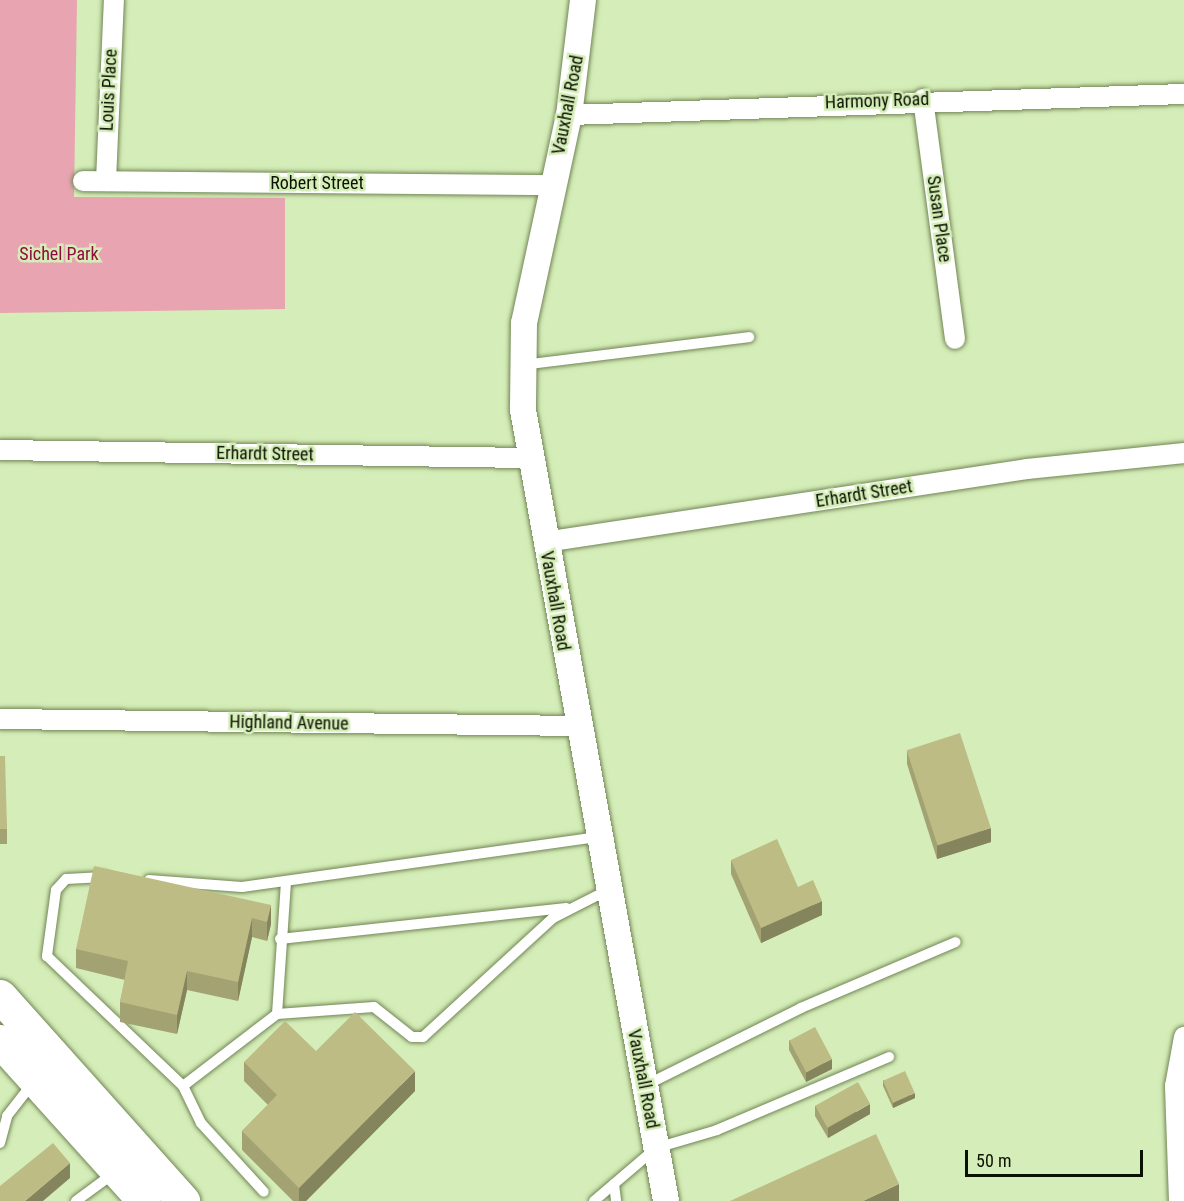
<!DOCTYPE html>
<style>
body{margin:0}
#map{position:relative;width:1184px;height:1201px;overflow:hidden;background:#d5edb8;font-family:"Roboto Condensed",sans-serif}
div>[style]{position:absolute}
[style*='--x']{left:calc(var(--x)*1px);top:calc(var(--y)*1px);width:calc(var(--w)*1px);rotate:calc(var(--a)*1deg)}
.green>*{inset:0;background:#e8a4b0}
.roads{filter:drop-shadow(0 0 2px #718655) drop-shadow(0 0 2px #718655)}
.service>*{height:10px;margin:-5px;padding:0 5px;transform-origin:5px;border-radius:5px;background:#fff}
.minor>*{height:20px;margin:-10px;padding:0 10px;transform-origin:10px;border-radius:10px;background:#fff}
.tertiary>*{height:26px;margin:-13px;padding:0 13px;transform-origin:13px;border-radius:13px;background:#fff}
.trunk>*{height:33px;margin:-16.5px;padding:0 16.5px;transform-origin:16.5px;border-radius:16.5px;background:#fff}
.wall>*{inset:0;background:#a3a272}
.shaded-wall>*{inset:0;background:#84845d}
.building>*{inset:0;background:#bdbc85;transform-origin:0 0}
span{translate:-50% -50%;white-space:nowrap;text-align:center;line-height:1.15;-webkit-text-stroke:5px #d5edb8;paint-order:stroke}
.street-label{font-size:18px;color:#0a1101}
.park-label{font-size:18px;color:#910b3e}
.scale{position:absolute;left:965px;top:1150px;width:178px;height:27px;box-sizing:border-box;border:3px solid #0a1101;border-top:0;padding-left:8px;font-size:18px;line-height:21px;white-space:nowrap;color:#0a1101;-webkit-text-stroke:4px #d5edb8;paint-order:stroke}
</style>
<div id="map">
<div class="green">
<i style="clip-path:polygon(0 0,77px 0,74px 197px,285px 198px,285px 309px,0 313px)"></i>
</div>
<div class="roads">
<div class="service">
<i style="--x:522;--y:365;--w:229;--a:-7"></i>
<i style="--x:104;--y:877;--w:38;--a:177"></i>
<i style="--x:66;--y:879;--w:15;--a:132"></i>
<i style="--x:56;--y:890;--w:67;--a:97.8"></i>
<i style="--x:47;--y:956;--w:188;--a:43.7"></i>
<i style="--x:183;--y:1086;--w:118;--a:-37.5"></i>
<i style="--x:277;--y:1014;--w:97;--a:-4.1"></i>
<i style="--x:374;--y:1007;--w:48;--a:38.3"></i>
<i style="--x:412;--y:1037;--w:11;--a:0"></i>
<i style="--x:423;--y:1037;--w:176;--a:-42.5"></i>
<i style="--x:553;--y:918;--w:62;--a:-27"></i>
<i style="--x:149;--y:880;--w:93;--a:4.3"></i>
<i style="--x:242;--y:887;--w:360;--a:-8"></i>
<i style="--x:280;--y:939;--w:288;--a:-6.2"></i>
<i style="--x:277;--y:1014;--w:133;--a:-86.1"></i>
<i style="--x:183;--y:1086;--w:41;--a:64.1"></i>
<i style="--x:201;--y:1123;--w:93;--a:47.6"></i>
<i style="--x:644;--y:1086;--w:175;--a:-26.4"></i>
<i style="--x:801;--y:1008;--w:168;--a:-23.1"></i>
<i style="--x:0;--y:1143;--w:28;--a:-75"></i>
<i style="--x:7;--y:1116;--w:41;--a:-52"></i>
<i style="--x:614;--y:1184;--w:17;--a:83"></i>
<i style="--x:76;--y:1201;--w:47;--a:-36.4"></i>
<i style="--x:594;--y:1201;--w:82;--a:-40.5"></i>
<i style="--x:656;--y:1148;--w:64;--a:-16.4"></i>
<i style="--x:717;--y:1130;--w:187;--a:-23"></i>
</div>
<div class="minor">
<i style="--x:923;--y:99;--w:242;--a:82.4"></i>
<i style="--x:569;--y:115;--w:615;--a:-1.96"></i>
<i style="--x:83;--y:181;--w:468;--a:0.5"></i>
<i style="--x:106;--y:181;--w:181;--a:-87.5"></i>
<i style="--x:0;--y:450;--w:529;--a:0.87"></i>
<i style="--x:545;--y:542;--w:487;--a:-8.6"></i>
<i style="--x:1027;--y:469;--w:158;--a:-5.8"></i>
<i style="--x:0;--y:719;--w:578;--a:0.69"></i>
<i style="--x:1179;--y:1201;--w:115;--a:-92"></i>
<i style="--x:1175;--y:1086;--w:50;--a:-79.6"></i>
</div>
<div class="tertiary">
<i style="--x:583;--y:0;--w:116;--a:96.9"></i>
<i style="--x:569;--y:115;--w:213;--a:102.2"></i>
<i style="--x:524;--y:323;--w:87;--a:90.7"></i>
<i style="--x:523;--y:410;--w:804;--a:79.75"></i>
</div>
<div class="trunk">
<i style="--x:0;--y:996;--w:275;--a:48.2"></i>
<i style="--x:0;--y:1041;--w:215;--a:48"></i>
</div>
</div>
<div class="wall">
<i style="clip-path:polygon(907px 750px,991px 842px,937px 859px,907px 764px)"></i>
<i style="clip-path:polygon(0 756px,7px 829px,7px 844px,0 844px)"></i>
<i style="clip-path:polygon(731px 860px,798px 887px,822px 915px,761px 943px,731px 874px)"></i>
<i style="clip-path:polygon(271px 905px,271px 924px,267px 941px,252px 937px,238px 1001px,187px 990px,177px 1034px,120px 1022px,120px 1002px,125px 980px,76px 968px,76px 949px)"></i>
<i style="clip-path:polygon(789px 1040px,832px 1069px,806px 1082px,789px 1050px)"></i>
<i style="clip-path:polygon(316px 1051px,415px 1091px,306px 1201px,293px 1201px,242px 1150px,242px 1131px,268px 1105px,244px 1081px,244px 1062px)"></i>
<i style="clip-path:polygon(883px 1080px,915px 1098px,893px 1108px,883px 1086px)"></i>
<i style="clip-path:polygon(815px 1106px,870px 1114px,828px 1138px,815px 1116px)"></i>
</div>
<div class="shaded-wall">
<i style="clip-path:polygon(991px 828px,991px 842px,937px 859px,937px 844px)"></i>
<i style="clip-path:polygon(822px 901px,822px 915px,761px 943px,761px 928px)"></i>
<i style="clip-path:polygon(271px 905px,271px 924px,267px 941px,267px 922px)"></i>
<i style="clip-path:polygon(252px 918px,252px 937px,238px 1001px,238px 982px)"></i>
<i style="clip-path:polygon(187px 971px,187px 990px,177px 1034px,177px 1015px)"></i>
<i style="clip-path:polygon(832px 1059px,832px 1069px,806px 1082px,806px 1072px)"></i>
<i style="clip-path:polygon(415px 1071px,415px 1091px,306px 1201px,299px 1201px,299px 1188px)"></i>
<i style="clip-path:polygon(915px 1093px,915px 1098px,893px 1108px,893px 1103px)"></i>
<i style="clip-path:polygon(870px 1104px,870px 1114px,828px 1138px,828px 1128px)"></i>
<i style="clip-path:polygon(70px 1163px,70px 1178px,43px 1201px,25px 1201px)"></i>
<i style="clip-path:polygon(899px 1184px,899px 1201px,863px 1201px)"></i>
</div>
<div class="building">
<i style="left:960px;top:733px;width:100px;height:56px;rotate:72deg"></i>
<i style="clip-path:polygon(0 756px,5px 756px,7px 829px,0 829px)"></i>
<i style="clip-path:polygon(777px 839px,798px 887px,813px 880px,822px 901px,761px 928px,731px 860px)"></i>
<i style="clip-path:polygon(94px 866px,271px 905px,267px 922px,252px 918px,238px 982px,187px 971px,177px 1015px,120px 1002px,128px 961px,76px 949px)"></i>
<i style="clip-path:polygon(355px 1012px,415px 1071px,299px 1188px,242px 1131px,277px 1095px,244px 1062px,285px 1021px,316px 1051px)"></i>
<i style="left:815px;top:1027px;width:36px;height:29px;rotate:62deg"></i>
<i style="left:905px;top:1071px;width:24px;height:24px;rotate:66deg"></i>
<i style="left:858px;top:1082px;width:25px;height:49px;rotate:61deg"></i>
<i style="clip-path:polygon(876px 1134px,899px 1184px,863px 1201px,730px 1201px)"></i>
<i style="clip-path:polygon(53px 1143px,70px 1163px,25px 1201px,0 1201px,0 1186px)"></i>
</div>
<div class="street-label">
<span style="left:109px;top:90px;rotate:-87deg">Louis Place</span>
<span style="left:877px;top:101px;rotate:-2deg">Harmony Road</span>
<span style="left:568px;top:105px;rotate:-79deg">Vauxhall Road</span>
<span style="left:317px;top:183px">Robert Street</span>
<span style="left:939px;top:219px;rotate:82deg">Susan Place</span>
<span style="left:265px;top:454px;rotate:1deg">Erhardt Street</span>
<span style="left:864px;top:494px;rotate:-9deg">Erhardt Street</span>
<span style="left:555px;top:601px;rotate:80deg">Vauxhall Road</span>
<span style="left:289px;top:723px;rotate:1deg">Highland Avenue</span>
<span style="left:643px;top:1079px;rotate:79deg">Vauxhall Road</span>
</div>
<div class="park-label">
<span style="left:59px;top:254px">Sichel Park</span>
</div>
<div class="scale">50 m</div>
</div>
